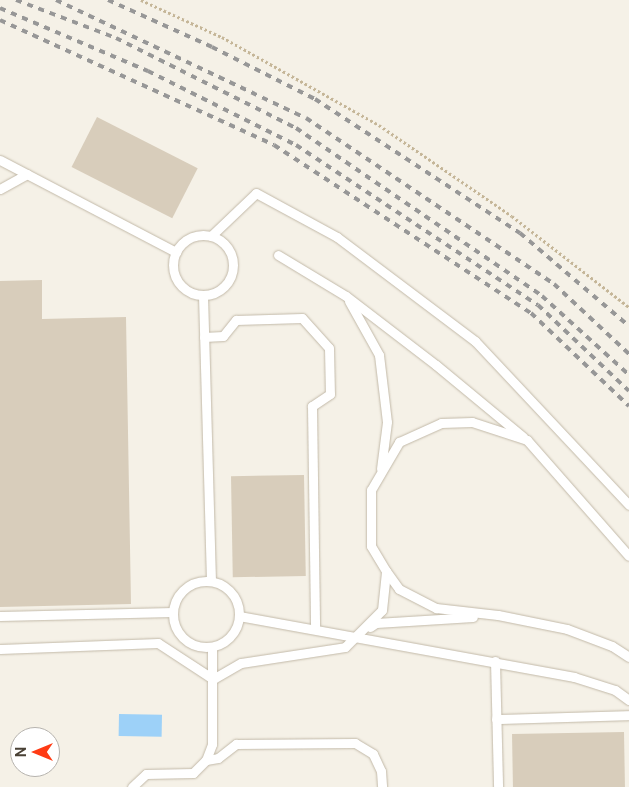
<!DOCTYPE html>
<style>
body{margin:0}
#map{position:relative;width:629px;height:787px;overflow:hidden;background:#f5f1e7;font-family:"Public Sans",sans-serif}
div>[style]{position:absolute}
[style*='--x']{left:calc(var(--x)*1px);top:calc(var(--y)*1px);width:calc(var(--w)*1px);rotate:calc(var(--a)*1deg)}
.water>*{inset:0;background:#9dd1f8;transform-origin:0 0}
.building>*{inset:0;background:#d8cdbb;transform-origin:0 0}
.path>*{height:2.5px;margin-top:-1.25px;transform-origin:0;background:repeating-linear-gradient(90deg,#c5b698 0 2.5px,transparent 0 5px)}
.roads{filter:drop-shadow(0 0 1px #c2b9a8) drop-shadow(0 0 1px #c2b9a8)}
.lane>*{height:9px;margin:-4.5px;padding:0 4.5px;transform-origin:4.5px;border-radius:4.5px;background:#fff}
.lane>.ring{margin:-4.5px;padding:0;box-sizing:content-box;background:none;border:9px solid #fff;border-radius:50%}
.rail>*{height:4px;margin-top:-2px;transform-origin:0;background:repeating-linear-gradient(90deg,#979797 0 6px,transparent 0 12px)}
span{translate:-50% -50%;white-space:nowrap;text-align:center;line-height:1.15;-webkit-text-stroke:5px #fff;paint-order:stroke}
.north{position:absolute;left:10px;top:727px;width:50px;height:50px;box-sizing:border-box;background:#fff;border:1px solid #b6b3ae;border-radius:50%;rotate:270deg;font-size:14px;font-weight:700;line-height:20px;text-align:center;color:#494135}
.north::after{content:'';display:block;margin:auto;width:18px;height:22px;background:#ff3b14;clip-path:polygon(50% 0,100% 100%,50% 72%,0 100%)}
</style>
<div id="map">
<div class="water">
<i style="left:119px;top:714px;width:43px;height:22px;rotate:1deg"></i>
</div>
<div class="building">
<i style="left:97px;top:117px;width:113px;height:56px;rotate:27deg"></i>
<i style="clip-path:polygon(42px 280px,42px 319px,126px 317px,131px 604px,0 607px,0 281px)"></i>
<i style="left:304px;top:475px;width:101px;height:73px;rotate:89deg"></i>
<i style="left:624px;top:732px;width:55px;height:112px;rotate:89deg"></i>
</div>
<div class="path">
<i style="--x:141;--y:0;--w:89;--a:24.6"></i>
<i style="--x:222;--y:37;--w:180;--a:29.3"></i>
<i style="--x:379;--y:125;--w:161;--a:34.4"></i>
<i style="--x:512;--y:216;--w:148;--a:37.9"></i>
</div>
<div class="roads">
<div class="lane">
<i style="--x:0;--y:160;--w:199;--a:27.6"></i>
<i style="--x:0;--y:189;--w:31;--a:-29"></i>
<i class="ring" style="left:173px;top:235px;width:51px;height:51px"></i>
<i style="--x:211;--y:236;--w:62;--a:-43.7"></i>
<i style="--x:256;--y:193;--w:92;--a:28.5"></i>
<i style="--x:337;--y:237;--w:173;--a:37"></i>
<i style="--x:475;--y:341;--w:225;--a:46.8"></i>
<i style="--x:278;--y:255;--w:79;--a:31.1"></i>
<i style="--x:346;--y:296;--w:113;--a:37.5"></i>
<i style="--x:436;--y:365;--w:113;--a:39.6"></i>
<i style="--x:203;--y:295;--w:286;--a:88.4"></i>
<i style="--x:349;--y:301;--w:62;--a:60.9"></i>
<i style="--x:379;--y:355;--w:67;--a:83.2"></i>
<i style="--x:387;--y:422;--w:47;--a:97.3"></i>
<i style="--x:204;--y:337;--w:19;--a:-3"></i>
<i style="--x:223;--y:336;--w:21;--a:-51"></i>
<i style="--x:236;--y:320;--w:66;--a:-1.7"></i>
<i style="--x:302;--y:318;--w:40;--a:48"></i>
<i style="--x:329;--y:348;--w:46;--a:88.8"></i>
<i style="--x:330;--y:394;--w:22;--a:146"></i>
<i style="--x:312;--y:406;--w:223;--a:89.2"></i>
<i style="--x:386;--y:571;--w:22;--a:54"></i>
<i style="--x:399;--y:589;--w:42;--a:27.2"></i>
<i style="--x:436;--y:608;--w:62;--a:6.4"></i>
<i style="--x:498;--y:615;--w:70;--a:11.5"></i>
<i style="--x:567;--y:629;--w:48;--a:20.7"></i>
<i style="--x:612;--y:646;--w:20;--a:33"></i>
<i class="ring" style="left:173px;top:581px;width:57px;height:57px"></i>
<i style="--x:0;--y:616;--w:173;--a:-1.3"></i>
<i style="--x:239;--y:616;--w:341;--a:10.3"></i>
<i style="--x:574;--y:677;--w:43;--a:17.6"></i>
<i style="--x:615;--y:690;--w:17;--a:36"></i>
<i style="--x:370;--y:627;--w:7;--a:-34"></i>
<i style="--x:376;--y:623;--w:97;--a:-3.5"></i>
<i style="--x:0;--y:649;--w:158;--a:-2.2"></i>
<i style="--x:158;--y:643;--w:66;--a:33.2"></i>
<i style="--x:213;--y:679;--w:32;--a:-30"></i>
<i style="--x:241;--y:663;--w:105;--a:-8.7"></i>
<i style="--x:345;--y:647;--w:52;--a:-45"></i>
<i style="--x:382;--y:610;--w:39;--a:-84"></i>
<i style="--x:386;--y:571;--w:29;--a:-121"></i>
<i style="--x:371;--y:546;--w:56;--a:-90"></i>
<i style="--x:371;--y:490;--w:56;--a:-59.7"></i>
<i style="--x:399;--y:442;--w:46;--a:-24.3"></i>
<i style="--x:441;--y:423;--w:31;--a:-2"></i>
<i style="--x:472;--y:422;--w:58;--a:18.1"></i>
<i style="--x:527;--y:440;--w:154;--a:48.7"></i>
<i style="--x:495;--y:661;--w:126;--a:88.6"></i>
<i style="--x:496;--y:719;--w:133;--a:-1.7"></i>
<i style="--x:206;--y:760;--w:12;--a:-9"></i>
<i style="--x:218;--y:758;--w:23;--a:-38"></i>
<i style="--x:236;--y:744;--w:119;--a:-0.5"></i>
<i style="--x:355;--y:743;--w:21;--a:31"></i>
<i style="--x:373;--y:754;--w:19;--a:65"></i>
<i style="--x:381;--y:771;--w:16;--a:86"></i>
<i style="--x:132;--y:787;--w:19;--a:-43"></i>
<i style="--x:146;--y:774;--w:47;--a:-1.2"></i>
<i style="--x:193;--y:773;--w:18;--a:-45"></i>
<i style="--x:206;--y:760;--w:17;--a:-69"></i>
<i style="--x:212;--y:744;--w:97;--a:-90"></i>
</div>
</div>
<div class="rail">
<i style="--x:16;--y:0;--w:107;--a:20.8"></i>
<i style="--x:116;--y:38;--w:201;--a:26.6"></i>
<i style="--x:296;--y:128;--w:298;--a:34.3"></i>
<i style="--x:542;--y:296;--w:118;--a:42.2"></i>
<i style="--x:56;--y:0;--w:276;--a:25.3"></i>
<i style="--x:306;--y:118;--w:298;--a:33.8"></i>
<i style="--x:554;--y:284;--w:103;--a:43"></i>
<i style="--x:108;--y:0;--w:114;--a:24.3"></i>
<i style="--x:212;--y:47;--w:115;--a:26.8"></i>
<i style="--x:315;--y:99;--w:245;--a:33.2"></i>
<i style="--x:520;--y:233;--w:143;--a:40.5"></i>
<i style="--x:0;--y:8;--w:161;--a:23.1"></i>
<i style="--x:148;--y:71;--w:165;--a:26.6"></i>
<i style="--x:296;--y:145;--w:290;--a:33.5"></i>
<i style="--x:538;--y:305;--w:125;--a:43.4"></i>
<i style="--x:0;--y:20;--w:301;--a:24.5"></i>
<i style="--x:274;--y:145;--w:307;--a:33.2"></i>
<i style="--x:531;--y:313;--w:135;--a:43.5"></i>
</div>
<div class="north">N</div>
</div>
